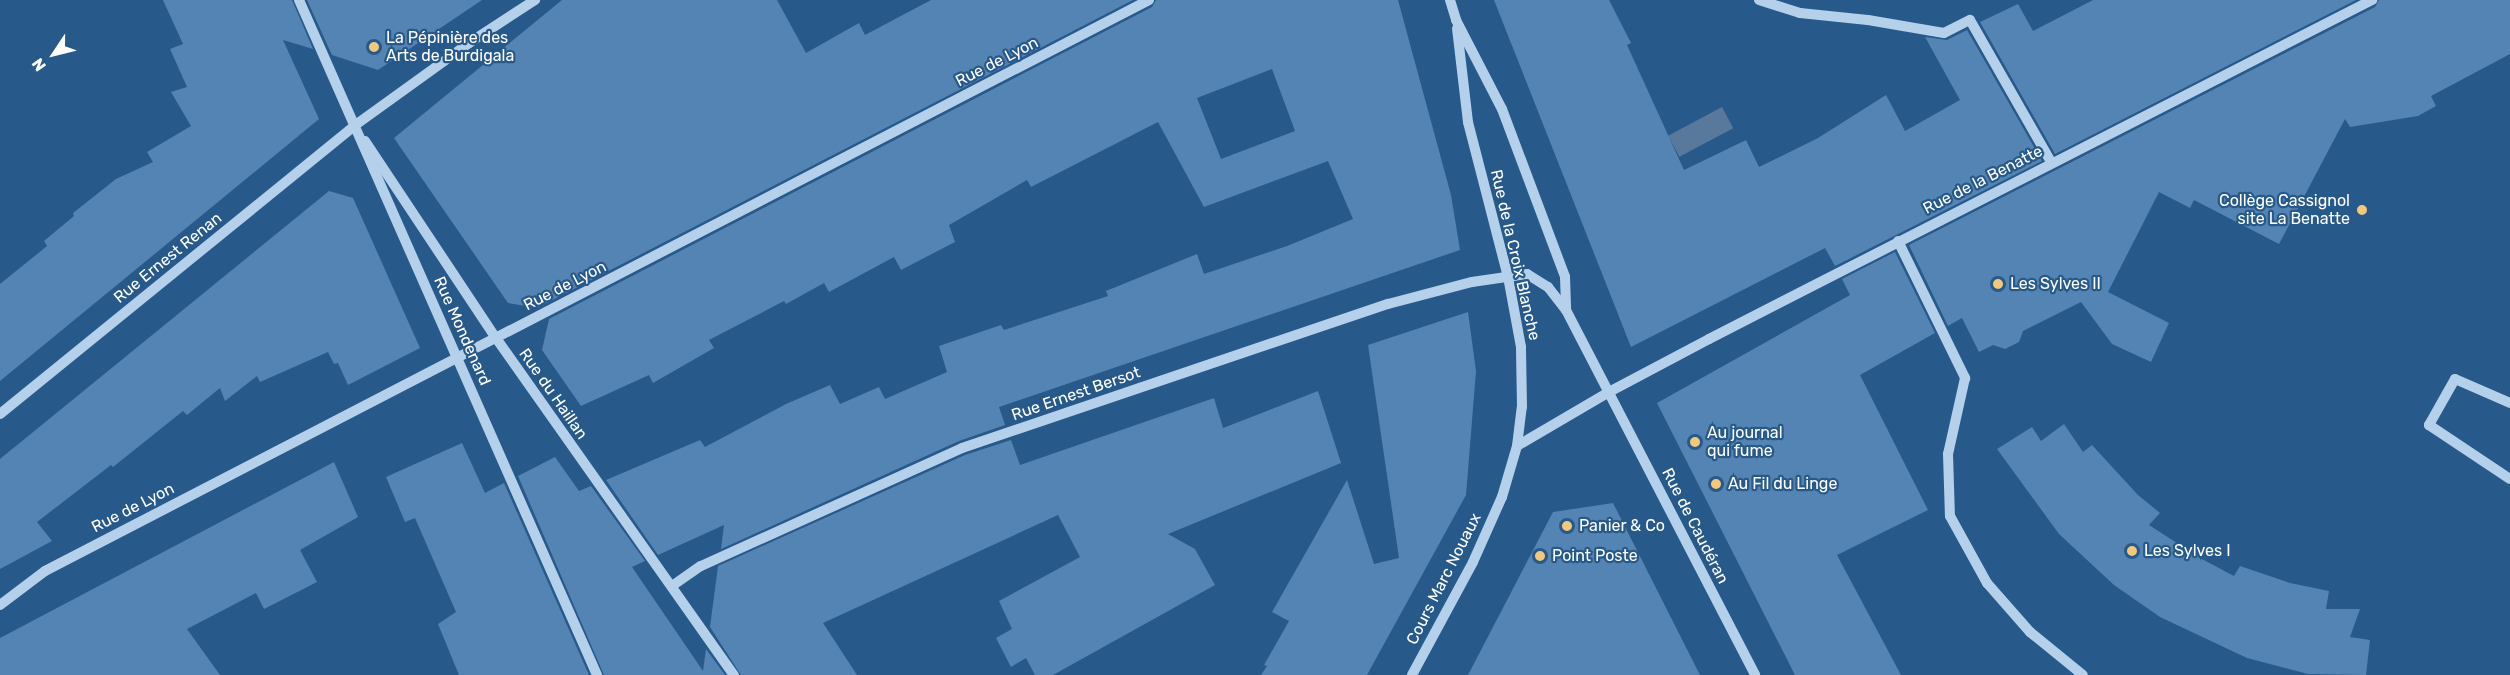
<!DOCTYPE html>
<meta charset="utf-8">
<style>
body{margin:0}
#map{position:relative;width:2510px;height:675px;overflow:hidden;background:#27598b;font-family:Rubik,sans-serif}
div>[style]{position:absolute}
[style*='--x']{left:calc(var(--x)*1px);top:calc(var(--y)*1px);width:calc(var(--w)*1px);rotate:calc(var(--a)*1deg)}
.water>*{inset:0;background:#58799b;transform-origin:0 0}
.building>*{inset:0;background:#5484b3}
.minor>*{height:10px;margin:-5px;padding:0 5px;transform-origin:5px;border-radius:5px;background:#b5d0ea}
.dots>*{width:16px;height:16px;translate:-50% -50%;box-sizing:border-box;border:3px solid #27598b;border-radius:50%}
span{translate:-50% -50%;white-space:nowrap;text-align:center;line-height:1.15;-webkit-text-stroke:4.5px #27598b;paint-order:stroke}
.poi-label{font-size:16px;color:#fff}
.left{translate:0 -50%;text-align:left}
.right{translate:-100% -50%;text-align:right}
.street-label{font-size:16px;color:#fff}
.north{position:absolute;left:24px;top:24px;width:60px;height:60px;-webkit-text-stroke:4px #27598b;paint-order:stroke;rotate:235deg;font-size:16px;font-weight:700;line-height:24px;text-align:center;color:#fff}
.north::after{content:'';display:block;margin:auto;width:21px;height:27px;background:#fff;clip-path:polygon(50% 0,100% 100%,50% 72%,0 100%)}
</style>
<div id="map">
<div class="water">
<i style="left:1722px;top:107px;width:24px;height:61px;rotate:62deg"></i>
</div>
<div class="building">
<i style="clip-path:polygon(163px 0,292px 0,313px 49px,283px 40px,319px 119px,0 381px,0 284px,47px 246px,44px 241px,74px 216px,73px 213px,116px 179px,153px 162px,147px 152px,191px 126px,171px 92px,187px 87px,170px 49px,183px 44px)"></i>
<i style="clip-path:polygon(307px 0,482px 0,378px 70px,332px 55px)"></i>
<i style="clip-path:polygon(562px 0,777px 0,806px 53px,859px 23px,865px 35px,931px 0,1133px 0,537px 308px,508px 303px,394px 138px)"></i>
<i style="clip-path:polygon(evenodd,1156px 0,1398px 0,1451px 195px,1460px 250px,999px 407px,1005px 425px,959px 441px,721px 549px,724px 525px,658px 555px,606px 480px,700px 440px,705px 447px,786px 404px,830px 385px,840px 404px,879px 387px,885px 399px,947px 372px,939px 346px,1001px 325px,1004px 330px,1108px 296px,1106px 291px,1197px 254px,1204px 274px,1287px 246px,1353px 219px,1328px 161px,1204px 207px,1158px 122px,1031px 187px,1027px 180px,949px 225px,955px 242px,901px 270px,894px 257px,829px 292px,824px 283px,786px 304px,784px 301px,709px 340px,714px 348px,653px 383px,649px 375px,581px 406px,542px 350px,549px 319px,1152px 7px,1156px 0,1272px 69px,1295px 131px,1221px 159px,1197px 98px,1272px 69px)"></i>
<i style="clip-path:polygon(1494px 0,1609px 0,1631px 43px,1627px 45px,1684px 170px,1746px 140px,1759px 167px,1818px 138px,1886px 95px,1905px 131px,1960px 100px,1925px 37px,1947px 40px,1967px 30px,2042px 161px,1835px 266px,1825px 248px,1631px 347px)"></i>
<i style="clip-path:polygon(2093px 0,2356px 0,2055px 154px,1980px 22px,2018px 4px,2033px 31px)"></i>
<i style="clip-path:polygon(2379px 0,2510px 0,2510px 54px,2431px 96px,2436px 106px,2418px 116px,2350px 127px,2345px 119px,2279px 244px,2194px 200px,2190px 208px,2159px 192px,2108px 292px,2169px 323px,2151px 362px,2112px 344px,2081px 302px,2023px 331px,2019px 342px,2005px 349px,1993px 345px,1979px 352px,1962px 318px,1948px 326px,1909px 245px,2375px 7px)"></i>
<i style="clip-path:polygon(329px 191px,353px 198px,420px 348px,348px 385px,338px 363px,334px 364px,328px 352px,260px 382px,257px 376px,225px 401px,220px 388px,187px 415px,183px 411px,113px 467px,111px 465px,37px 522px,52px 541px,0 569px,0 459px)"></i>
<i style="clip-path:polygon(1895px 252px,1935px 333px,1860px 375px,1928px 510px,1837px 555px,1901px 675px,1795px 675px,1657px 403px,1850px 295px,1842px 279px)"></i>
<i style="clip-path:polygon(1468px 312px,1476px 371px,1466px 495px,1367px 675px,1261px 675px,1267px 666px,1264px 665px,1289px 621px,1272px 612px,1347px 480px,1374px 564px,1399px 558px,1368px 345px)"></i>
<i style="clip-path:polygon(1318px 391px,1341px 463px,1168px 534px,1195px 549px,1215px 585px,1053px 675px,1035px 675px,1026px 658px,1011px 667px,996px 638px,1012px 629px,999px 601px,1080px 557px,1058px 515px,823px 623px,857px 675px,741px 675px,710px 627px,718px 566px,965px 455px,1011px 440px,1020px 465px,1214px 398px,1223px 428px)"></i>
<i style="clip-path:polygon(2064px 424px,2083px 452px,2092px 445px,2138px 495px,2160px 513px,2149px 525px,2200px 558px,2234px 576px,2240px 566px,2290px 583px,2329px 591px,2326px 609px,2360px 609px,2350px 637px,2370px 640px,2366px 675px,2308px 674px,2247px 658px,2160px 617px,2114px 585px,2059px 534px,1997px 449px,2032px 427px,2041px 441px)"></i>
<i style="clip-path:polygon(462px 443px,485px 493px,504px 483px,589px 675px,459px 675px,438px 624px,456px 612px,415px 518px,405px 522px,386px 477px)"></i>
<i style="clip-path:polygon(555px 457px,579px 491px,591px 486px,645px 561px,632px 567px,703px 671px,706px 649px,725px 675px,604px 675px,518px 476px)"></i>
<i style="clip-path:polygon(334px 462px,358px 517px,300px 550px,317px 582px,264px 609px,256px 593px,187px 629px,220px 675px,0 675px,0 638px)"></i>
<i style="clip-path:polygon(1613px 503px,1700px 675px,1468px 675px,1553px 512px)"></i>
</div>
<div class="minor">
<i style="--x:299;--y:0;--w:738;--a:66.18"></i>
<i style="--x:1450;--y:0;--w:21;--a:73"></i>
<i style="--x:1456;--y:20;--w:100;--a:62.7"></i>
<i style="--x:1502;--y:109;--w:179;--a:69.4"></i>
<i style="--x:1565;--y:277;--w:33;--a:88"></i>
<i style="--x:1566;--y:310;--w:411;--a:62.6"></i>
<i style="--x:1759;--y:0;--w:43;--a:17.6"></i>
<i style="--x:1800;--y:13;--w:68;--a:5.9"></i>
<i style="--x:1868;--y:20;--w:77;--a:9.7"></i>
<i style="--x:1944;--y:33;--w:29;--a:-27"></i>
<i style="--x:1970;--y:20;--w:163;--a:60.3"></i>
<i style="--x:365;--y:141;--w:237;--a:56.4"></i>
<i style="--x:496;--y:338;--w:413;--a:54.8"></i>
<i style="--x:1898;--y:241;--w:153;--a:63.9"></i>
<i style="--x:1965;--y:378;--w:78;--a:102.6"></i>
<i style="--x:1948;--y:454;--w:62;--a:88.2"></i>
<i style="--x:1950;--y:516;--w:77;--a:61.1"></i>
<i style="--x:1987;--y:583;--w:65;--a:48.7"></i>
<i style="--x:2030;--y:632;--w:68;--a:39.1"></i>
<i style="--x:2510;--y:403;--w:60;--a:-156.4"></i>
<i style="--x:2455;--y:379;--w:53;--a:119.5"></i>
<i style="--x:2429;--y:425;--w:97;--a:33.7"></i>
<i style="--x:0;--y:414;--w:456;--a:-39.1"></i>
<i style="--x:354;--y:126;--w:142;--a:-35.8"></i>
<i style="--x:469;--y:43;--w:79;--a:-33.1"></i>
<i style="--x:1517;--y:446;--w:107;--a:-30.4"></i>
<i style="--x:1609;--y:392;--w:113;--a:-27.9"></i>
<i style="--x:1709;--y:339;--w:745;--a:-27.08"></i>
<i style="--x:672;--y:586;--w:35;--a:-35"></i>
<i style="--x:701;--y:566;--w:286;--a:-24.3"></i>
<i style="--x:962;--y:448;--w:450;--a:-18.7"></i>
<i style="--x:1388;--y:304;--w:87;--a:-14.7"></i>
<i style="--x:1472;--y:282;--w:56;--a:-8.3"></i>
<i style="--x:1527;--y:274;--w:25;--a:32"></i>
<i style="--x:1548;--y:287;--w:29;--a:52"></i>
<i style="--x:0;--y:605;--w:56;--a:-37.1"></i>
<i style="--x:45;--y:571;--w:1243;--a:-27.35"></i>
<i style="--x:1412;--y:675;--w:128;--a:-61.6"></i>
<i style="--x:1473;--y:562;--w:71;--a:-66"></i>
<i style="--x:1502;--y:497;--w:53;--a:-73.6"></i>
<i style="--x:1517;--y:446;--w:39;--a:-83"></i>
<i style="--x:1522;--y:407;--w:60;--a:-91"></i>
<i style="--x:1521;--y:347;--w:71;--a:-100.5"></i>
<i style="--x:1508;--y:277;--w:160;--a:-104.5"></i>
<i style="--x:1468;--y:122;--w:94;--a:-96.7"></i>
</div>
<div class="dots">
<i style="left:374px;top:47px;background:#f2c87b"></i>
<i style="left:2362px;top:210px;background:#f2c87b"></i>
<i style="left:1998px;top:284px;background:#f2c87b"></i>
<i style="left:1695px;top:442px;background:#f2c87b"></i>
<i style="left:1716px;top:484px;background:#f2c87b"></i>
<i style="left:1567px;top:526px;background:#f2c87b"></i>
<i style="left:2132px;top:551px;background:#f2c87b"></i>
<i style="left:1540px;top:556px;background:#f2c87b"></i>
</div>
<div class="poi-label">
<span class="left" style="left:386px;top:47px">La Pépinière des<br>Arts de Burdigala</span>
<span class="right" style="left:2350px;top:210px">Collège Cassignol<br>site La Benatte</span>
<span class="left" style="left:2010px;top:284px">Les Sylves II</span>
<span class="left" style="left:1707px;top:442px">Au journal<br>qui fume</span>
<span class="left" style="left:1728px;top:484px">Au Fil du Linge</span>
<span class="left" style="left:1579px;top:526px">Panier &amp; Co</span>
<span class="left" style="left:2144px;top:551px">Les Sylves I</span>
<span class="left" style="left:1552px;top:556px">Point Poste</span>
</div>
<div class="street-label">
<span style="left:997px;top:62px;rotate:-27deg">Rue de Lyon</span>
<span style="left:1983px;top:180px;rotate:-27deg">Rue de la Benatte</span>
<span style="left:1515px;top:255px;rotate:77deg">Rue de la Croix Blanche</span>
<span style="left:168px;top:258px;rotate:-39deg">Rue Ernest Renan</span>
<span style="left:565px;top:286px;rotate:-27deg">Rue de Lyon</span>
<span style="left:462px;top:331px;rotate:66deg">Rue Mondenard</span>
<span style="left:553px;top:394px;rotate:55deg">Rue du Haillan</span>
<span style="left:1076px;top:394px;rotate:-19deg">Rue Ernest Bersot</span>
<span style="left:133px;top:508px;rotate:-27deg">Rue de Lyon</span>
<span style="left:1695px;top:526px;rotate:63deg">Rue de Caudéran</span>
<span style="left:1444px;top:579px;rotate:-63deg">Cours Marc Nouaux</span>
</div>
<div class="north">N</div>
</div>
